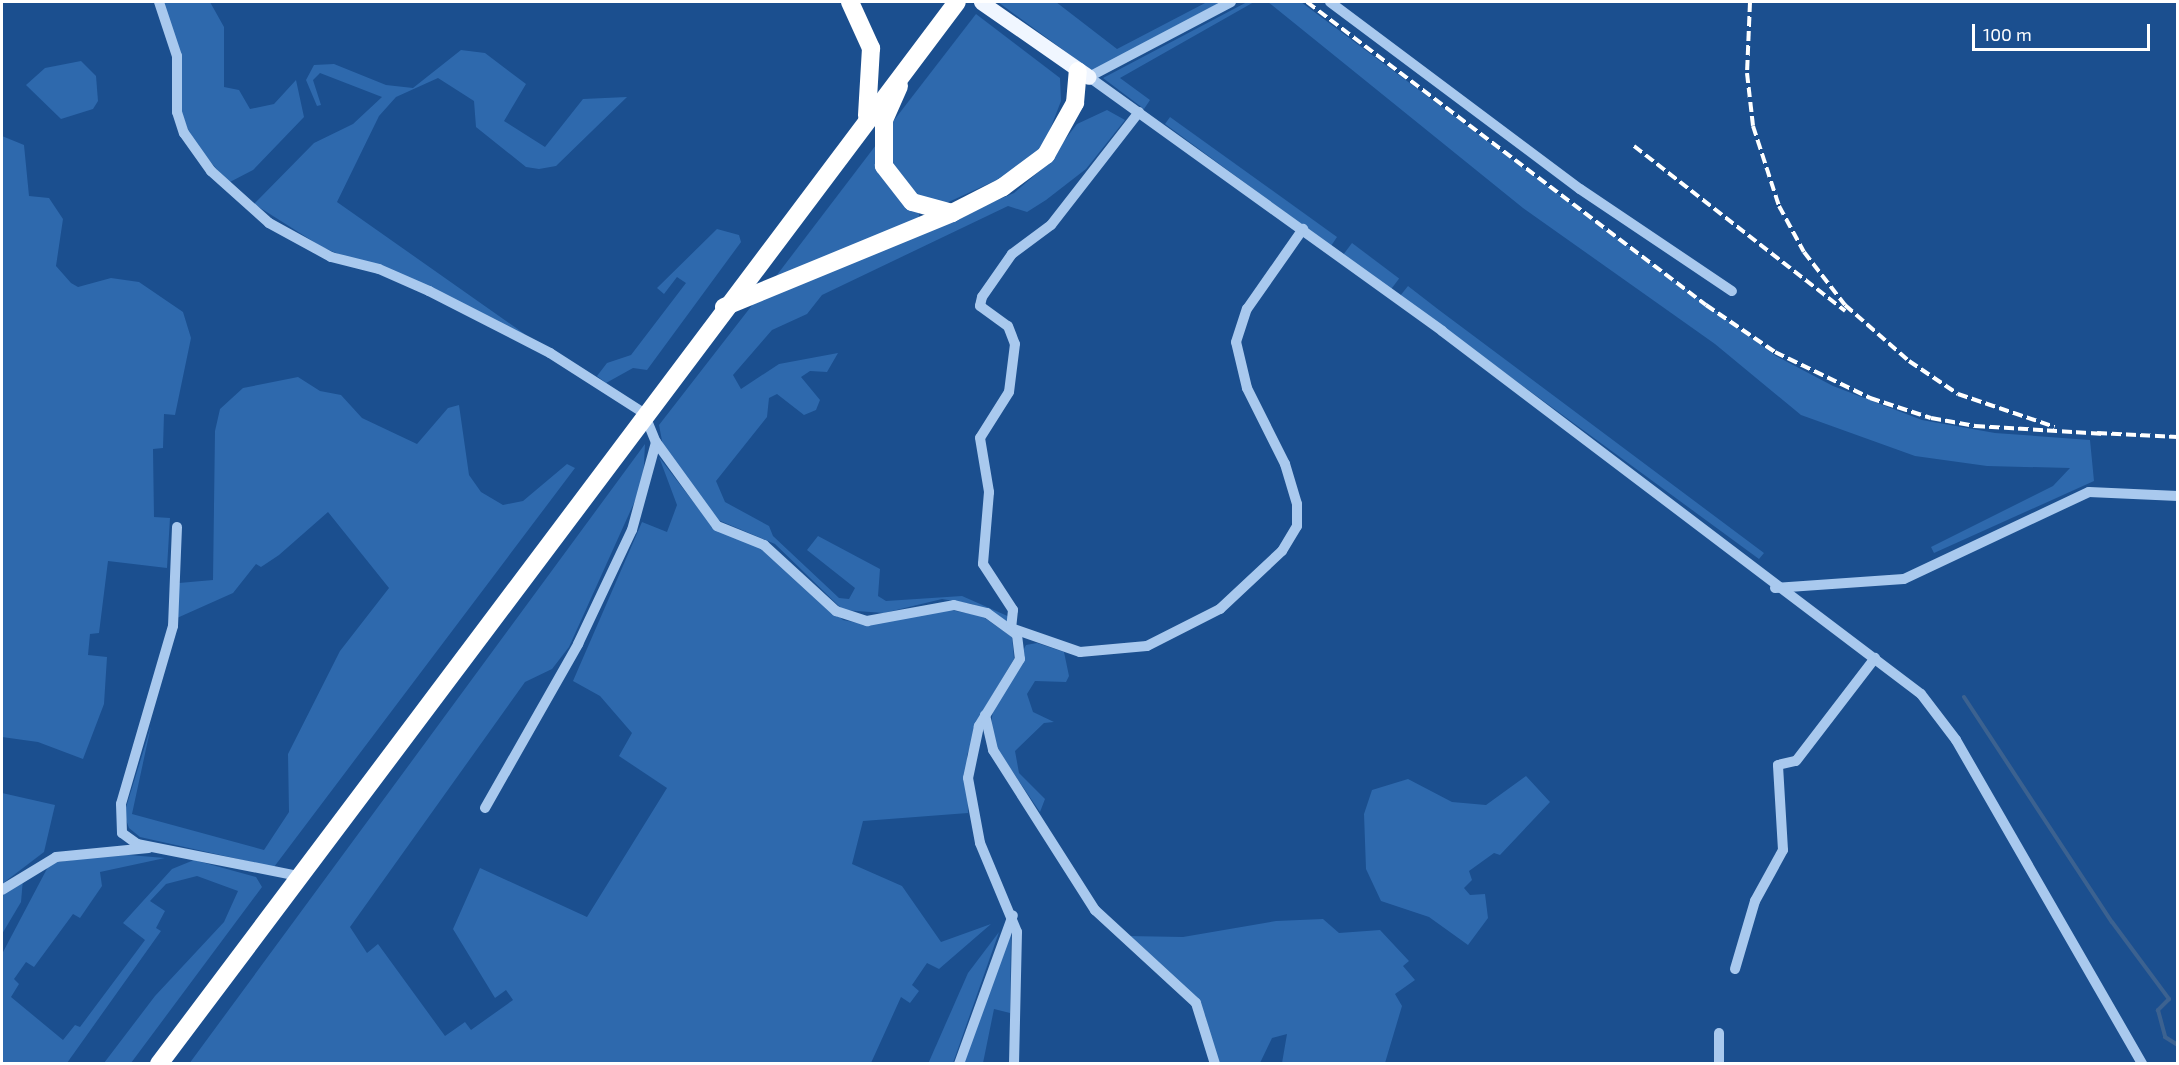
<!DOCTYPE html>
<style>
body{margin:0}
#map{position:relative;width:2179px;height:1065px;overflow:hidden;background:#1b4f8f;font-family:"Exo 2",sans-serif}
div>[style]{position:absolute}
[style*='--x']{left:calc(var(--x)*1px);top:calc(var(--y)*1px);width:calc(var(--w)*1px);rotate:calc(var(--a)*1deg)}
.green>*{inset:0;background:#2e69ad;transform-origin:0 0}
.stream>*{height:4px;margin:-2px;padding:0 2px;transform-origin:2px;border-radius:2px;background:#3c6290}
.minor>*{height:10px;margin:-5px;padding:0 5px;transform-origin:5px;border-radius:5px;background:#a9c9ee}
.major>*{height:15px;margin:-7.5px;padding:0 7.5px;transform-origin:7.5px;border-radius:7.5px;background:#f0f6ff}
.highway>*{height:18px;margin:-9px;padding:0 9px;transform-origin:9px;border-radius:9px;background:#fff}
.rail>*{height:4px;margin-top:-2px;transform-origin:0;background:repeating-linear-gradient(90deg,#fff 0 10px,transparent 0 14.5px)}
span{translate:-50% -50%;white-space:nowrap;text-align:center;line-height:1.15;-webkit-text-stroke:4.5px #1b4f8f;paint-order:stroke}
.frame{position:absolute;inset:0;border:3px solid #fff;pointer-events:none}
.scale{position:absolute;left:1972px;top:24px;width:178px;height:27px;box-sizing:border-box;border:3px solid #fff;border-top:0;padding-left:8px;font-size:18px;line-height:21px;white-space:nowrap;color:#fff;-webkit-text-stroke:4px #1b4f8f;paint-order:stroke}
</style>
<div id="map">
<div class="green">
<i style="clip-path:polygon(163px 2px,210px 2px,224px 27px,224px 87px,239px 90px,250px 109px,274px 104px,296px 80px,304px 117px,253px 170px,228px 183px,190px 137px,180px 107px,181px 61px)"></i>
<i style="clip-path:polygon(998px 2px,1056px 2px,1117px 49px,1207px 2px,1221px 2px,1092px 71px)"></i>
<i style="clip-path:polygon(1247px 2px,1254px 2px,1120px 78px,1150px 100px,1144px 109px,1103px 78px)"></i>
<i style="clip-path:polygon(1268px 2px,1301px 2px,1776px 356px,1833px 386px,1922px 420px,1995px 433px,2090px 440px,2094px 481px,1934px 553px,1931px 547px,2053px 486px,2070px 468px,1987px 466px,1915px 456px,1801px 415px,1715px 344px,1523px 208px)"></i>
<i style="clip-path:polygon(976px 14px,1060px 78px,1061px 101px,1046px 140px,1025px 167px,942px 205px,917px 196px,891px 165px,888px 128px)"></i>
<i style="clip-path:polygon(461px 50px,485px 53px,526px 84px,504px 121px,545px 147px,583px 99px,627px 97px,556px 166px,539px 169px,526px 167px,476px 127px,474px 101px,438px 78px,396px 97px,379px 116px,337px 202px,526px 335px,322px 247px,254px 204px,314px 143px,353px 124px,382px 97px,320px 73px,313px 80px,321px 105px,317px 106px,306px 80px,314px 65px,334px 64px,386px 85px,413px 88px)"></i>
<i style="clip-path:polygon(81px 61px,96px 76px,98px 101px,93px 109px,61px 119px,26px 85px,45px 68px)"></i>
<i style="clip-path:polygon(1107px 110px,1125px 120px,1086px 169px,1046px 200px,1027px 212px,1008px 206px,822px 295px,807px 314px,772px 330px,733px 375px,741px 389px,779px 364px,838px 353px,827px 372px,810px 371px,801px 377px,820px 400px,816px 410px,804px 415px,777px 394px,769px 398px,767px 417px,716px 481px,725px 502px,769px 526px,773px 536px,839px 598px,849px 599px,855px 588px,807px 550px,818px 536px,880px 569px,878px 596px,886px 601px,962px 596px,1012px 618px,1010px 623px,972px 604px,942px 599px,884px 613px,843px 610px,775px 544px,718px 520px,663px 446px,659px 425px,753px 304px,1014px 193px,1043px 168px,1077px 124px)"></i>
<i style="clip-path:polygon(1170px 117px,1337px 237px,1331px 246px,1165px 124px)"></i>
<i style="clip-path:polygon(2px 136px,24px 145px,29px 196px,49px 198px,63px 219px,56px 266px,71px 283px,78px 287px,111px 278px,139px 282px,183px 312px,191px 338px,175px 415px,164px 414px,163px 448px,153px 449px,154px 517px,170px 518px,167px 568px,108px 561px,99px 633px,90px 634px,88px 655px,107px 657px,104px 704px,83px 759px,38px 742px,2px 737px)"></i>
<i style="clip-path:polygon(876px 145px,919px 211px,919px 223px,767px 288px)"></i>
<i style="clip-path:polygon(717px 229px,739px 235px,741px 242px,647px 370px,633px 368px,606px 383px,597px 376px,607px 363px,631px 355px,686px 283px,677px 277px,664px 294px,657px 288px)"></i>
<i style="left:1352px;top:243px;width:59px;height:14px;rotate:37deg"></i>
<i style="clip-path:polygon(1408px 286px,1439px 310px,1764px 553px,1759px 559px,1400px 296px)"></i>
<i style="clip-path:polygon(298px 377px,320px 391px,341px 395px,362px 418px,417px 444px,448px 408px,459px 405px,469px 475px,481px 492px,503px 505px,523px 501px,567px 464px,575px 468px,274px 867px,140px 837px,129px 828px,124px 814px,151px 726px,132px 814px,264px 850px,289px 812px,288px 754px,340px 651px,389px 588px,328px 512px,279px 555px,261px 567px,256px 564px,233px 593px,177px 618px,179px 583px,213px 580px,215px 431px,220px 409px,243px 388px)"></i>
<i style="clip-path:polygon(645px 444px,643px 483px,569px 647px,552px 669px,525px 682px,350px 927px,367px 953px,378px 944px,445px 1036px,465px 1022px,471px 1030px,513px 1000px,506px 990px,495px 998px,453px 929px,480px 868px,587px 917px,667px 788px,619px 756px,632px 733px,600px 696px,573px 681px,642px 522px,667px 532px,677px 505px,659px 457px,711px 525px,762px 548px,843px 620px,869px 625px,940px 608px,982px 616px,1012px 637px,1014px 659px,984px 709px,967px 755px,968px 813px,863px 821px,852px 864px,902px 886px,941px 942px,991px 924px,939px 969px,927px 963px,912px 985px,919px 991px,910px 1003px,901px 997px,871px 1063px,189px 1064px)"></i>
<i style="clip-path:polygon(1037px 643px,1064px 652px,1069px 676px,1066px 682px,1035px 681px,1027px 694px,1033px 712px,1054px 722px,1044px 723px,1015px 751px,1019px 773px,1045px 799px,1040px 812px,997px 749px,991px 725px,993px 710px,1026px 645px)"></i>
<i style="clip-path:polygon(1526px 776px,1550px 802px,1500px 855px,1494px 853px,1469px 871px,1472px 880px,1464px 888px,1470px 895px,1485px 894px,1488px 918px,1468px 945px,1429px 917px,1381px 901px,1366px 869px,1364px 814px,1372px 790px,1408px 779px,1452px 802px,1486px 805px)"></i>
<i style="clip-path:polygon(2px 793px,55px 805px,44px 852px,2px 884px)"></i>
<i style="clip-path:polygon(117px 854px,165px 858px,100px 872px,102px 886px,80px 918px,73px 914px,34px 967px,26px 962px,14px 979px,19px 984px,11px 997px,63px 1040px,75px 1025px,80px 1027px,145px 940px,123px 923px,172px 869px,194px 860px,256px 877px,262px 887px,131px 1063px,104px 1063px,155px 996px,224px 922px,238px 891px,197px 876px,166px 884px,150px 901px,165px 911px,156px 928px,161px 931px,67px 1063px,2px 1063px,2px 954px,50px 863px)"></i>
<i style="clip-path:polygon(23px 879px,21px 902px,2px 934px,2px 896px)"></i>
<i style="clip-path:polygon(1323px 919px,1339px 933px,1380px 930px,1409px 961px,1403px 966px,1415px 980px,1395px 994px,1402px 1006px,1385px 1063px,1282px 1063px,1287px 1034px,1272px 1038px,1260px 1063px,1217px 1063px,1205px 1015px,1127px 936px,1183px 937px,1276px 921px)"></i>
<i style="clip-path:polygon(999px 932px,953px 1063px,928px 1064px,968px 973px)"></i>
<i style="clip-path:polygon(1011px 934px,1010px 1013px,994px 1009px,983px 1063px,962px 1064px)"></i>
</div>
<div class="stream">
<i style="--x:1964;--y:697;--w:269;--a:56.7"></i>
<i style="--x:2112;--y:922;--w:96;--a:53.5"></i>
<i style="--x:2169;--y:999;--w:16;--a:135"></i>
<i style="--x:2158;--y:1010;--w:28;--a:75"></i>
<i style="--x:2165;--y:1037;--w:15;--a:32"></i>
</div>
<div class="minor">
<i style="--x:159;--y:2;--w:57;--a:71.6"></i>
<i style="--x:177;--y:56;--w:56;--a:90"></i>
<i style="--x:177;--y:112;--w:22;--a:72"></i>
<i style="--x:184;--y:133;--w:47;--a:54.6"></i>
<i style="--x:211;--y:171;--w:78;--a:41.9"></i>
<i style="--x:269;--y:223;--w:71;--a:28.7"></i>
<i style="--x:331;--y:257;--w:49;--a:14"></i>
<i style="--x:379;--y:269;--w:55;--a:23.7"></i>
<i style="--x:429;--y:291;--w:136;--a:27.1"></i>
<i style="--x:550;--y:353;--w:112;--a:32.6"></i>
<i style="--x:644;--y:413;--w:31;--a:68"></i>
<i style="--x:656;--y:442;--w:104;--a:54"></i>
<i style="--x:717;--y:526;--w:51;--a:22"></i>
<i style="--x:764;--y:545;--w:98;--a:42.5"></i>
<i style="--x:836;--y:611;--w:33;--a:18"></i>
<i style="--x:867;--y:621;--w:88;--a:-10.4"></i>
<i style="--x:954;--y:605;--w:34;--a:14"></i>
<i style="--x:987;--y:613;--w:37;--a:36"></i>
<i style="--x:1017;--y:635;--w:24;--a:83"></i>
<i style="--x:1020;--y:659;--w:79;--a:121.5"></i>
<i style="--x:979;--y:726;--w:53;--a:101.9"></i>
<i style="--x:968;--y:778;--w:66;--a:79.5"></i>
<i style="--x:980;--y:843;--w:96;--a:67.4"></i>
<i style="--x:1017;--y:932;--w:132;--a:91.3"></i>
<i style="--x:1231;--y:2;--w:161;--a:152.2"></i>
<i style="--x:1089;--y:77;--w:435;--a:35.7"></i>
<i style="--x:1442;--y:331;--w:601;--a:37.16"></i>
<i style="--x:1921;--y:694;--w:58;--a:52.7"></i>
<i style="--x:1956;--y:740;--w:374;--a:60.1"></i>
<i style="--x:1330;--y:2;--w:312;--a:36.8"></i>
<i style="--x:1580;--y:189;--w:183;--a:33.9"></i>
<i style="--x:1139;--y:112;--w:143;--a:127.9"></i>
<i style="--x:1051;--y:225;--w:49;--a:143.4"></i>
<i style="--x:1012;--y:254;--w:52;--a:124.9"></i>
<i style="--x:982;--y:297;--w:9;--a:103"></i>
<i style="--x:980;--y:306;--w:34;--a:36"></i>
<i style="--x:1008;--y:326;--w:19;--a:69"></i>
<i style="--x:1015;--y:344;--w:48;--a:97.1"></i>
<i style="--x:1009;--y:392;--w:54;--a:122.2"></i>
<i style="--x:980;--y:438;--w:55;--a:80.5"></i>
<i style="--x:989;--y:492;--w:72;--a:94.8"></i>
<i style="--x:983;--y:564;--w:55;--a:56.9"></i>
<i style="--x:1013;--y:610;--w:18;--a:96"></i>
<i style="--x:1011;--y:628;--w:73;--a:19.2"></i>
<i style="--x:1080;--y:652;--w:67;--a:-5.1"></i>
<i style="--x:1147;--y:646;--w:82;--a:-26.9"></i>
<i style="--x:1220;--y:609;--w:85;--a:-43.1"></i>
<i style="--x:1282;--y:551;--w:29;--a:-59"></i>
<i style="--x:1297;--y:526;--w:22;--a:-90"></i>
<i style="--x:1297;--y:504;--w:42;--a:-106.7"></i>
<i style="--x:1285;--y:464;--w:85;--a:-116.6"></i>
<i style="--x:1247;--y:388;--w:47;--a:-103.4"></i>
<i style="--x:1236;--y:342;--w:35;--a:-72"></i>
<i style="--x:1247;--y:309;--w:98;--a:-55"></i>
<i style="--x:177;--y:527;--w:99;--a:92.3"></i>
<i style="--x:173;--y:626;--w:185;--a:106.3"></i>
<i style="--x:121;--y:804;--w:29;--a:88"></i>
<i style="--x:122;--y:833;--w:19;--a:36"></i>
<i style="--x:137;--y:844;--w:165;--a:11.2"></i>
<i style="--x:1775;--y:588;--w:129;--a:-4"></i>
<i style="--x:1904;--y:579;--w:204;--a:-25.2"></i>
<i style="--x:2089;--y:492;--w:89;--a:2.6"></i>
<i style="--x:985;--y:715;--w:36;--a:77"></i>
<i style="--x:993;--y:750;--w:190;--a:57.5"></i>
<i style="--x:1095;--y:910;--w:137;--a:42.6"></i>
<i style="--x:1196;--y:1003;--w:64;--a:72.7"></i>
<i style="--x:485;--y:808;--w:189;--a:-60.4"></i>
<i style="--x:578;--y:644;--w:126;--a:-64.7"></i>
<i style="--x:632;--y:530;--w:91;--a:-74.7"></i>
<i style="--x:2;--y:890;--w:63;--a:-31.4"></i>
<i style="--x:56;--y:857;--w:93;--a:-5.5"></i>
<i style="--x:1735;--y:969;--w:71;--a:-73.6"></i>
<i style="--x:1755;--y:901;--w:58;--a:-61.2"></i>
<i style="--x:1783;--y:850;--w:85;--a:-93.4"></i>
<i style="--x:1778;--y:765;--w:18;--a:-13"></i>
<i style="--x:1796;--y:761;--w:130;--a:-52.5"></i>
<i style="--x:1719;--y:1033;--w:31;--a:90"></i>
<i style="--x:959;--y:1064;--w:158;--a:-70.1"></i>
</div>
<div class="major">
<i style="--x:981;--y:2;--w:131;--a:34.8"></i>
</div>
<div class="highway">
<i style="--x:850;--y:2;--w:51;--a:65.5"></i>
<i style="--x:871;--y:48;--w:68;--a:93.4"></i>
<i style="--x:952;--y:213;--w:57;--a:-27"></i>
<i style="--x:1003;--y:187;--w:54;--a:-36.7"></i>
<i style="--x:1046;--y:155;--w:60;--a:-60.9"></i>
<i style="--x:1075;--y:103;--w:32;--a:-85"></i>
<i style="--x:724;--y:307;--w:247;--a:-22.4"></i>
<i style="--x:952;--y:213;--w:41;--a:-164.6"></i>
<i style="--x:912;--y:202;--w:46;--a:-127.9"></i>
<i style="--x:884;--y:166;--w:46;--a:-90"></i>
<i style="--x:884;--y:120;--w:37;--a:-66"></i>
<i style="--x:159;--y:1064;--w:1328;--a:-53.08"></i>
</div>
<div class="rail">
<i style="--x:1307;--y:2;--w:501;--a:37.21"></i>
<i style="--x:1706;--y:305;--w:83;--a:34.3"></i>
<i style="--x:1775;--y:352;--w:106;--a:25.8"></i>
<i style="--x:1870;--y:398;--w:64;--a:18.2"></i>
<i style="--x:1931;--y:418;--w:45;--a:10.3"></i>
<i style="--x:1975;--y:426;--w:130;--a:3.5"></i>
<i style="--x:1750;--y:2;--w:71;--a:92.4"></i>
<i style="--x:1747;--y:73;--w:53;--a:83.5"></i>
<i style="--x:1753;--y:126;--w:84;--a:72"></i>
<i style="--x:1779;--y:206;--w:52;--a:61.5"></i>
<i style="--x:1804;--y:252;--w:67;--a:52.3"></i>
<i style="--x:1845;--y:305;--w:85;--a:41.2"></i>
<i style="--x:1909;--y:361;--w:59;--a:34"></i>
<i style="--x:1958;--y:394;--w:102;--a:18.8"></i>
<i style="--x:1634;--y:146;--w:268;--a:38"></i>
<i style="--x:2097;--y:433;--w:81;--a:2.8"></i>
</div>
<div class="frame"></div>
<div class="scale">100 m</div>
</div>
